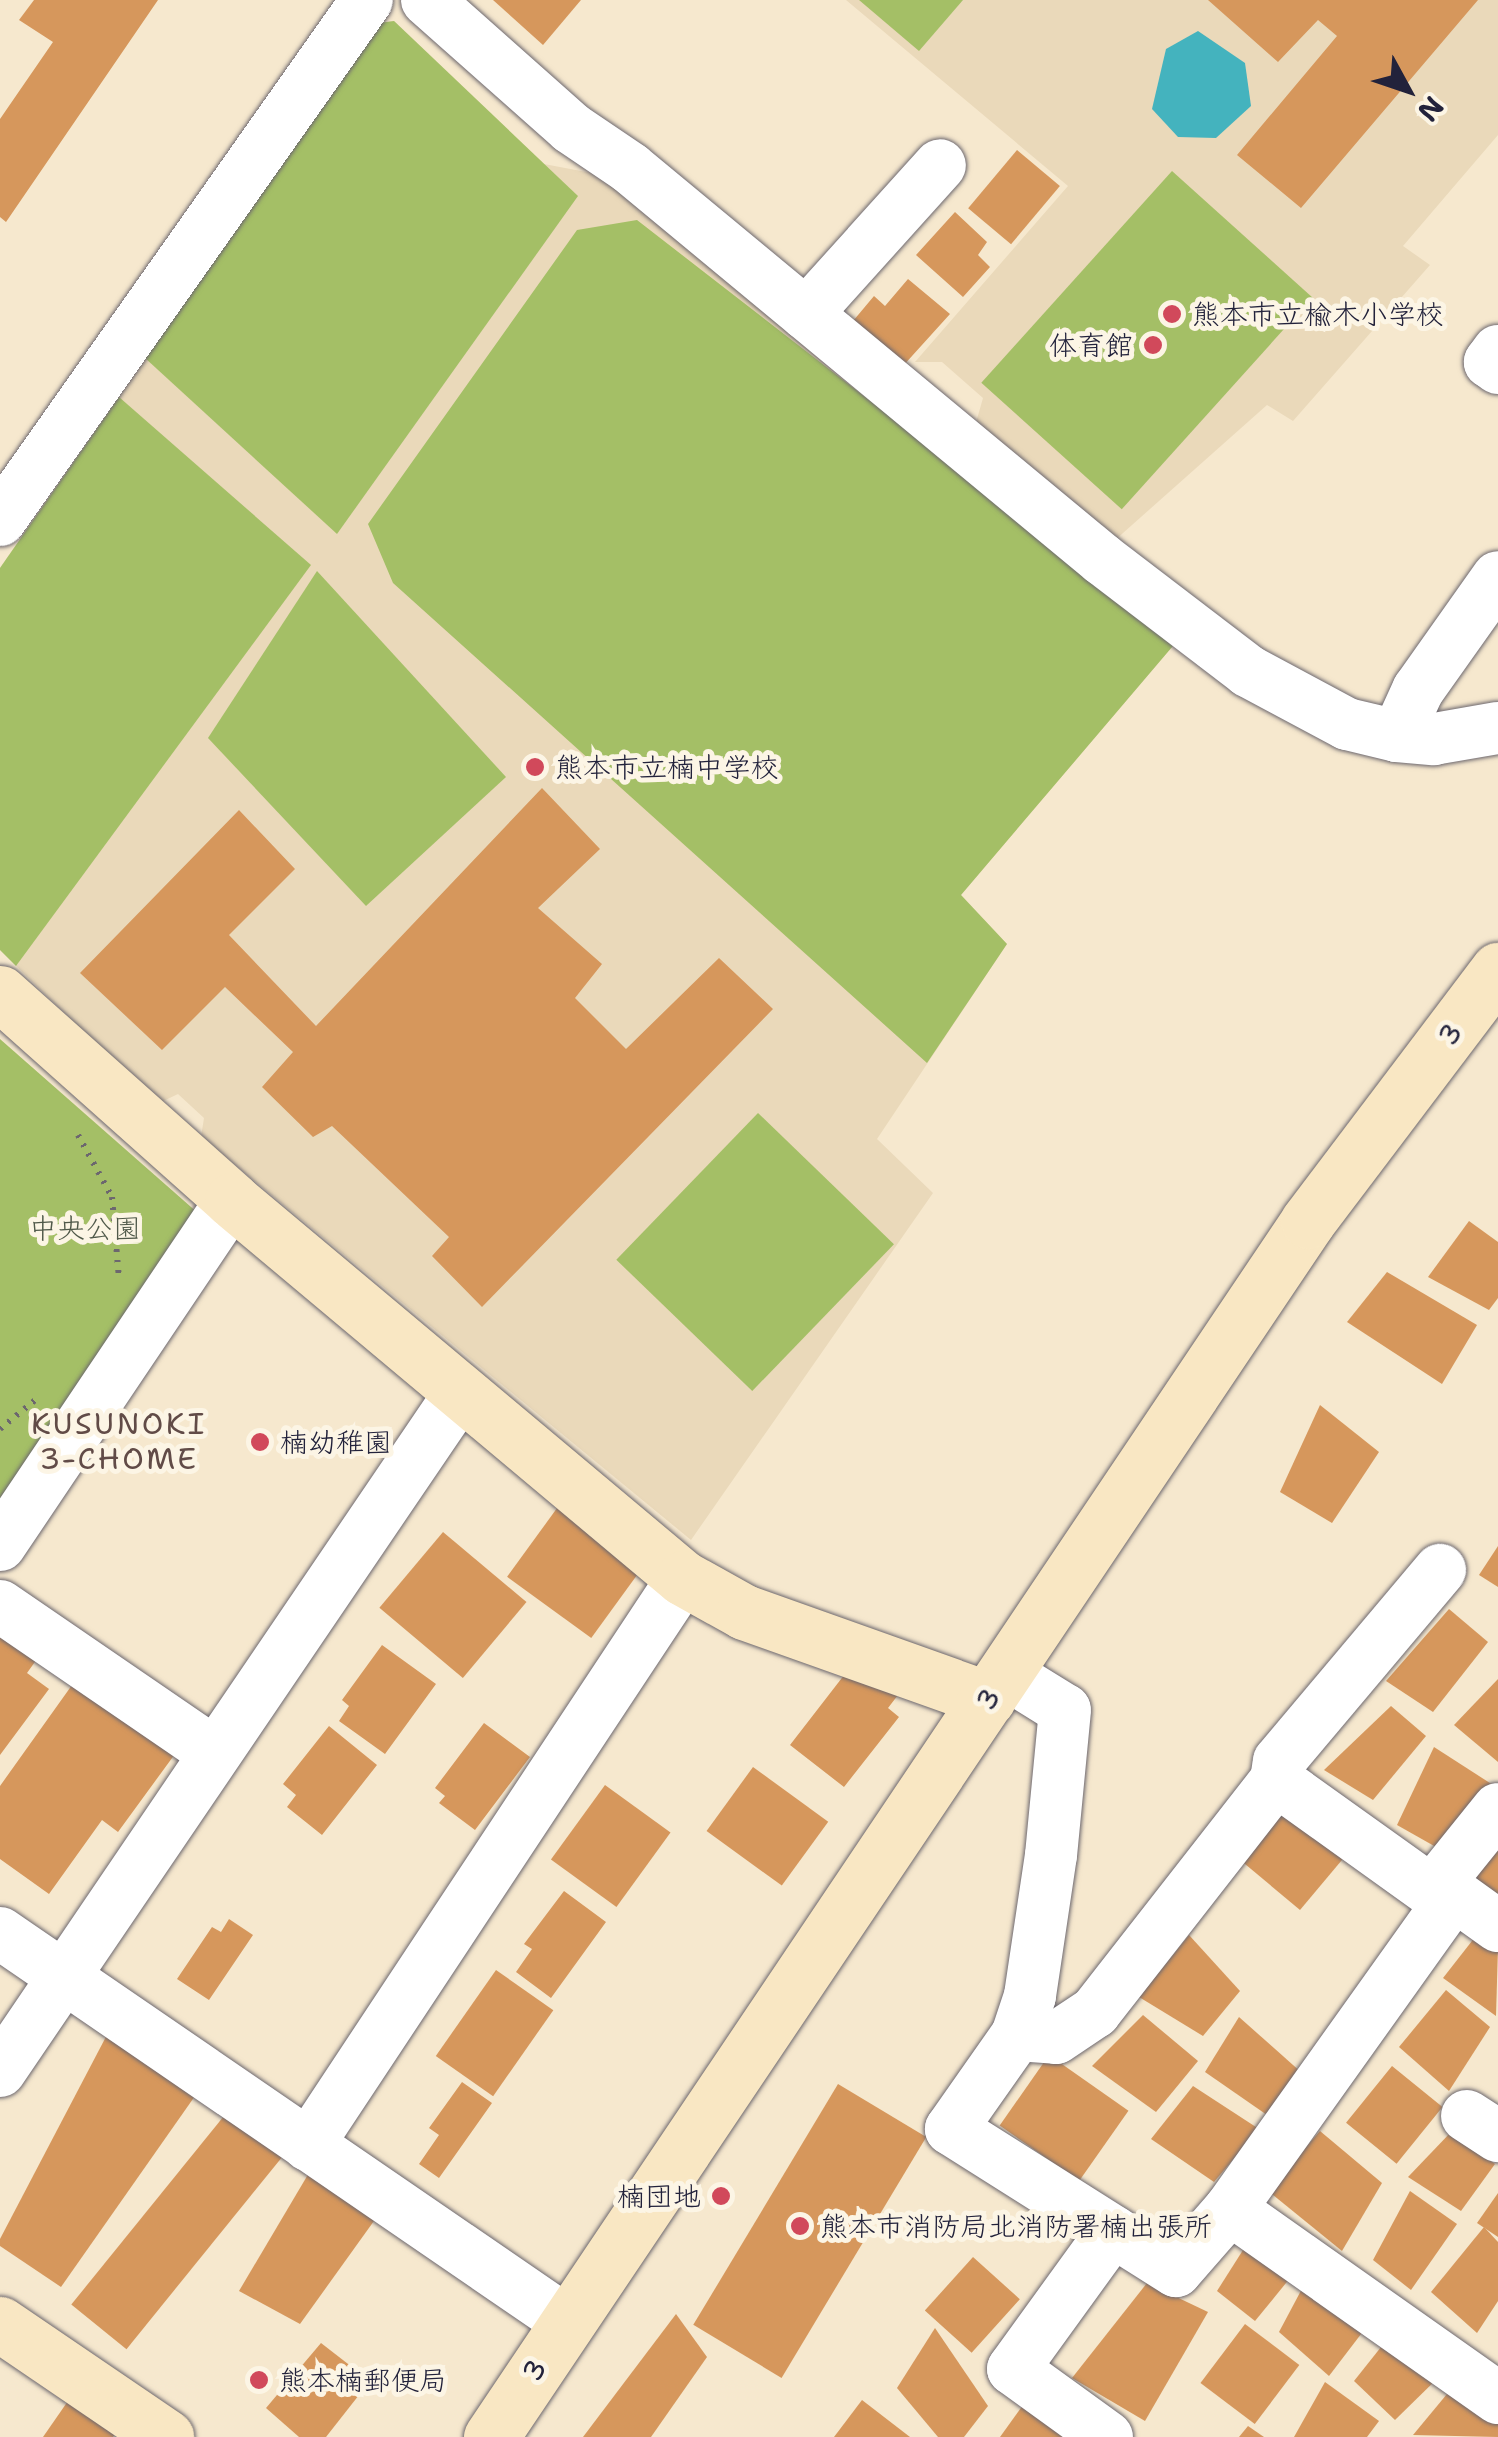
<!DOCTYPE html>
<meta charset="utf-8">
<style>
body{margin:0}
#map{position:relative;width:1498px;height:2437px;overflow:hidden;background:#f6e8ce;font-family:"Shantell Sans","Klee One",sans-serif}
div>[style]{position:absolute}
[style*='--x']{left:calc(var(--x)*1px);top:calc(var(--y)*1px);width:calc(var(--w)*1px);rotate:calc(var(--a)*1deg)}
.built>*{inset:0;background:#ead9ba}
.green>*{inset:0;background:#a4bf66;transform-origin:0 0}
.water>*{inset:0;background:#44b3be}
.building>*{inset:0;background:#d6975c;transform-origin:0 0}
.path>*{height:6px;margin-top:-3px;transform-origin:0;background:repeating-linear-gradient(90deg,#6c676e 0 2.5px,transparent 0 10.5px)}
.roads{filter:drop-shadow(0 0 2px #6c676e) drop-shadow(0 0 2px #6c676e)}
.street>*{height:52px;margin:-26px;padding:0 26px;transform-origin:26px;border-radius:26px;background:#fff}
.secondary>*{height:55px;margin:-27.5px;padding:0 27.5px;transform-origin:27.5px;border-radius:27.5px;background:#f9e7c3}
.dots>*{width:28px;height:28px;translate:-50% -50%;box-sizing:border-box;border:5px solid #fcf5e5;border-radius:50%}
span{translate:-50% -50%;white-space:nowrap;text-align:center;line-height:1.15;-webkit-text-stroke:10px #fcf5e5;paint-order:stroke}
.poi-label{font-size:28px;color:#22223b}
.left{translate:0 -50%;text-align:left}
.right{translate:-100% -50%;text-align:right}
.street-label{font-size:28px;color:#22223b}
.park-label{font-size:28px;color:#50594a}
.neighbourhood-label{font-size:30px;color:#614b47;letter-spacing:2.5px}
.north{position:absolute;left:1358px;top:40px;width:100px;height:100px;-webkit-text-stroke:8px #fcf5e5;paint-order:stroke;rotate:130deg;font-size:28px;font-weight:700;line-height:40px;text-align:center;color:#22223b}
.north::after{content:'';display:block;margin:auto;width:35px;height:45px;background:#22223b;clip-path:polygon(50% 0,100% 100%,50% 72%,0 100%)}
</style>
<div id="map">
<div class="built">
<i style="clip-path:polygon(846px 0,1498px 0,1498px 135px,1403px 246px,1430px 265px,1293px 421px,1267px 405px,1114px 541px,975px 426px,983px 398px,942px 362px,915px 362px,1068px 186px)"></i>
<i style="clip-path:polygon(394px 21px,544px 164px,602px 175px,1178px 640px,961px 895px,1007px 944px,877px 1139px,933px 1193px,691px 1540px,201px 1137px,204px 1118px,178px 1094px,157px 1104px,0 950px,0 568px,379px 23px)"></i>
</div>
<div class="green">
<i style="clip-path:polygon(859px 0,963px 0,919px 51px)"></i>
<i style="clip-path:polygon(394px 21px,578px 196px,337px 534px,145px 358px,379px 23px)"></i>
<i style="left:1172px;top:171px;width:189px;height:285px;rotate:42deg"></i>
<i style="clip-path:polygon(637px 220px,1178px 640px,961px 895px,1007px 944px,927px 1063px,393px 583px,368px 524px,577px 230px)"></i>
<i style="clip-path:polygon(119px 397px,311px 565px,16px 966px,0 950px,0 568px)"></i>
<i style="clip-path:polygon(317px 571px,506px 777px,366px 906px,208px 738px)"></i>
<i style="clip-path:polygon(0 1039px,199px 1214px,0 1505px)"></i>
<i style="left:758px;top:1113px;width:189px;height:204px;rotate:44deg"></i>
</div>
<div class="water">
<i style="clip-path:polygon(1198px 31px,1245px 63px,1251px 106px,1216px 138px,1178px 137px,1152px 109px,1166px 49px)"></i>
</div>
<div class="building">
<i style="clip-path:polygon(34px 0,158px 0,6px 222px,0 217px,0 119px,53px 42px,19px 20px)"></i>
<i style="clip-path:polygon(493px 0,581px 0,543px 45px)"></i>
<i style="clip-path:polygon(1208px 0,1478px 0,1301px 208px,1237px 155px,1337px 36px,1318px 20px,1278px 62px)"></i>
<i style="left:1017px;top:150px;width:56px;height:76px;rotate:40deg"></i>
<i style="clip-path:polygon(955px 212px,987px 242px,978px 255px,990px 267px,963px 297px,916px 255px)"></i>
<i style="clip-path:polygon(908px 279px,950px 314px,893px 377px,843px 333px,874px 296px,885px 306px)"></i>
<i style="clip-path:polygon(542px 788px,600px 849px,538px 908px,602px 964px,575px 998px,626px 1049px,719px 958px,773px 1009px,482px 1307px,432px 1256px,449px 1237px,332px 1126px,313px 1137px,262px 1087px,293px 1052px,225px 987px,162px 1050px,80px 973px,239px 810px,295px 869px,229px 935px,316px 1026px)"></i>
<i style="clip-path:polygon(1469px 1221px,1498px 1242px,1498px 1298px,1489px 1310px,1428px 1277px)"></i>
<i style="clip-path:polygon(1387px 1272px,1477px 1325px,1442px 1384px,1347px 1322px)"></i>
<i style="clip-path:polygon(1320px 1405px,1379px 1452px,1332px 1523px,1280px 1492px)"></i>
<i style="left:560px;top:1504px;width:104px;height:90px;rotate:36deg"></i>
<i style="left:443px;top:1532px;width:109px;height:99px;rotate:40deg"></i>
<i style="clip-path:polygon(1498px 1546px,1498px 1587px,1479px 1575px)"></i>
<i style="clip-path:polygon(1449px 1609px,1488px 1642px,1433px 1712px,1386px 1681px)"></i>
<i style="clip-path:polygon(0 1610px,47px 1645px,27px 1673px,49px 1689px,0 1755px)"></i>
<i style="clip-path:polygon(382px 1645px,436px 1684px,385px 1754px,339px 1721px,349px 1706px,342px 1700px)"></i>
<i style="clip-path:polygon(855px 1661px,898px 1695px,888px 1708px,899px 1717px,844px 1787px,790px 1745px)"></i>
<i style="clip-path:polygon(82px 1671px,183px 1743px,118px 1832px,102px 1820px,49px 1894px,0 1859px,0 1786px)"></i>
<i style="clip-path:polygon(1498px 1679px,1498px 1762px,1454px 1725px)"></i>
<i style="clip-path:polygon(1391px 1706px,1426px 1736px,1373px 1800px,1324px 1770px)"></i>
<i style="clip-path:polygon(484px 1723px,530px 1757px,475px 1830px,439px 1803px,445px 1796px,435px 1788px)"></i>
<i style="clip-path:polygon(329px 1726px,377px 1765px,322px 1835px,287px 1807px,296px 1795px,283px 1784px)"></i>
<i style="clip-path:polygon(1434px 1747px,1493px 1785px,1443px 1851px,1397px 1825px)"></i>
<i style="left:753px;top:1767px;width:93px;height:79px;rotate:36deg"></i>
<i style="left:605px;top:1785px;width:81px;height:92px;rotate:36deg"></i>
<i style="clip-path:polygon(1282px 1799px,1352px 1848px,1300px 1910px,1239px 1859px)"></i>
<i style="clip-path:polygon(1498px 1848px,1498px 1895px,1471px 1876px)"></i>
<i style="clip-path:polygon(564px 1891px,606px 1922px,551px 1998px,516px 1972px,532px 1949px,524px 1944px)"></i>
<i style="clip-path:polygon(229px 1919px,253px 1935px,209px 2000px,177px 1979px,212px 1927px,221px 1932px)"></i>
<i style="clip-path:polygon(1479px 1932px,1498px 1946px,1496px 2016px,1443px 1978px)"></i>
<i style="clip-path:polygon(1189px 1935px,1240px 1991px,1203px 2036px,1139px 1997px)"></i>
<i style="left:496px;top:1970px;width:70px;height:105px;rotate:35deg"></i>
<i style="clip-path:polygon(1446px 1990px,1490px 2027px,1449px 2091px,1399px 2047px)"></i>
<i style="clip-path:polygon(1143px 2015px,1198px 2061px,1156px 2112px,1092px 2066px)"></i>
<i style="clip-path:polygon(1239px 2017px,1302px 2073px,1267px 2115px,1205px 2072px)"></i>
<i style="clip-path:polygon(109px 2031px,202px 2086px,61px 2287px,0 2246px,0 2239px)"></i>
<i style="left:1049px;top:2055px;width:97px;height:86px;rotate:35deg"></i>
<i style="left:1392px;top:2066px;width:65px;height:73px;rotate:39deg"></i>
<i style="clip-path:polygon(462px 2082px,492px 2103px,439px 2178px,419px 2164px,439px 2135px,429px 2128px)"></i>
<i style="left:838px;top:2084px;width:103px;height:281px;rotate:31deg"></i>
<i style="clip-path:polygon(1193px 2086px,1259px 2129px,1214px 2182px,1151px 2139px)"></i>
<i style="left:228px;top:2111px;width:71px;height:249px;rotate:39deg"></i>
<i style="clip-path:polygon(1320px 2131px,1382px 2183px,1342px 2251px,1268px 2191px)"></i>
<i style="clip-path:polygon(1452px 2131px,1495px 2164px,1461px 2211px,1408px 2177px)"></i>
<i style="clip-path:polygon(316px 2161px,384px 2207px,300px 2324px,239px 2291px)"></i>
<i style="clip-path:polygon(1410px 2191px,1457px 2224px,1411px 2290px,1373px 2260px)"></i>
<i style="clip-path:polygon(1498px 2193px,1498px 2237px,1477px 2223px)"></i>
<i style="clip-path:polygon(1484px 2227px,1498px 2242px,1498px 2301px,1477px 2333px,1431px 2292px)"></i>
<i style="clip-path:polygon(1250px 2239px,1295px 2272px,1255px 2321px,1217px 2291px)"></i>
<i style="left:973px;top:2257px;width:63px;height:72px;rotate:42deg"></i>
<i style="clip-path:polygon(1147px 2283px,1208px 2312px,1145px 2421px,1072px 2378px)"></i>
<i style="clip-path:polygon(1304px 2285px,1371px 2321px,1329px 2376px,1279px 2332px)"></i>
<i style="clip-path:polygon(676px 2314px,707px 2357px,651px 2437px,583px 2437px)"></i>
<i style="left:1245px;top:2324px;width:68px;height:74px;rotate:37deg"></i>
<i style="clip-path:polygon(935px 2328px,988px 2406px,964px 2437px,938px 2437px,897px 2388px)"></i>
<i style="clip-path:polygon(1389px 2337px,1443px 2373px,1395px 2420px,1354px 2381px)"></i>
<i style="clip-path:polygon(321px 2343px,370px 2381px,326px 2437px,299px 2437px,266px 2408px)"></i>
<i style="clip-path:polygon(1325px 2382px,1379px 2421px,1367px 2437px,1294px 2437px)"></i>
<i style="clip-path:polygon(1447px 2394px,1498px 2420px,1498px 2437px,1413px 2435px)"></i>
<i style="clip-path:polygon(862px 2400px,910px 2437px,834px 2437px)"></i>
<i style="clip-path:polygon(68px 2401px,116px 2433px,113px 2437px,43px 2437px)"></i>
<i style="clip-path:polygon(1026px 2401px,1078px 2437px,1000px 2437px)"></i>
<i style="clip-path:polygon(1248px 2426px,1264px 2437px,1239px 2437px)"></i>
</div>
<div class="path">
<i style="--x:78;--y:1135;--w:71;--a:61.3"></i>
<i style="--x:112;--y:1197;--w:81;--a:85.1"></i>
<i style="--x:0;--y:1429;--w:50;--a:-39.4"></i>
</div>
<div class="roads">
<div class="street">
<i style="--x:427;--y:0;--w:193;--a:41.6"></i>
<i style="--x:571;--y:128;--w:71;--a:34.1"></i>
<i style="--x:630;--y:168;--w:614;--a:39.65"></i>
<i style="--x:1103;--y:560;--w:183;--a:37.4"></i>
<i style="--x:1248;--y:671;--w:112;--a:28.2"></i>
<i style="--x:1347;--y:724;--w:51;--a:13.5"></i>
<i style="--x:1397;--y:736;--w:37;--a:5"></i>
<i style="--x:1434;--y:739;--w:65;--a:-9.8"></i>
<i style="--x:806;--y:314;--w:200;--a:-48"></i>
<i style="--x:1498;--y:351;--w:14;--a:126"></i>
<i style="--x:1490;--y:362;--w:10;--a:37"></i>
<i style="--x:0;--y:520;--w:636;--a:-54.79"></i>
<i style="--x:1397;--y:736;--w:51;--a:-65.5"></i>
<i style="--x:1418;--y:690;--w:138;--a:-54.7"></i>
<i style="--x:0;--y:1545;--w:416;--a:-56.1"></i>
<i style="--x:0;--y:1606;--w:258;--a:34.4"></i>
<i style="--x:1005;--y:1673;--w:70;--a:31.7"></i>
<i style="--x:1065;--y:1710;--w:146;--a:95.5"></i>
<i style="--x:1051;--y:1855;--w:143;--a:98.5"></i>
<i style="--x:1030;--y:1996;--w:41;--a:108.4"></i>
<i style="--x:1017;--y:2035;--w:115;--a:125.1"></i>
<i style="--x:951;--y:2129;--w:266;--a:32.3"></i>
<i style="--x:1176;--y:2271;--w:82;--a:-48.9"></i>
<i style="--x:1230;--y:2209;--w:376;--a:-54.5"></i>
<i style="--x:1448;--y:1903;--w:211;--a:-144.4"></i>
<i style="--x:1438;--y:1883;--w:74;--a:35.6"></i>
<i style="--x:1432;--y:1891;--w:105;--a:-51.2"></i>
<i style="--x:0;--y:1933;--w:686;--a:34.43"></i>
<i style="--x:1017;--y:2035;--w:39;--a:4"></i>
<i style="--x:1056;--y:2038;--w:47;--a:-33.7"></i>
<i style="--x:1095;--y:2012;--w:294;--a:-52"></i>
<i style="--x:1276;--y:1780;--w:19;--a:-81"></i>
<i style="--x:1279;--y:1761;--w:250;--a:-49.9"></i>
<i style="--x:0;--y:2071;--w:821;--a:-55.83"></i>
<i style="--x:1467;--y:2116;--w:37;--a:33"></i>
<i style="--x:308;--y:2145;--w:680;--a:-56.52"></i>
<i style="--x:1230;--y:2209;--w:328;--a:35.2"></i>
<i style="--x:1107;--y:2437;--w:116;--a:-144.1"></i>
<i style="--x:1013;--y:2369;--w:170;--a:-54.1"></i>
</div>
<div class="secondary">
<i style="--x:0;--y:993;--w:311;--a:41.7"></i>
<i style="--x:232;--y:1200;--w:588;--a:39.97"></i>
<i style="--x:683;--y:1578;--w:70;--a:29.1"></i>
<i style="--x:744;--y:1612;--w:259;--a:19.6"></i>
<i style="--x:0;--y:2324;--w:201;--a:34.2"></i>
<i style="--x:491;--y:2437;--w:1465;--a:-56.1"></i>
<i style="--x:1308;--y:1221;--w:315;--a:-52.9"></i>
</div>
</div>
<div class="dots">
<i style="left:1172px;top:314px;background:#d1495b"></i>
<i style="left:1153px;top:345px;background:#d1495b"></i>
<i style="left:535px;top:767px;background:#d1495b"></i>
<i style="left:260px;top:1442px;background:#d1495b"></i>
<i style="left:721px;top:2196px;background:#d1495b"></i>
<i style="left:800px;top:2226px;background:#d1495b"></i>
<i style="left:259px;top:2380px;background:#d1495b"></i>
</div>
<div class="poi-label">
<span class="left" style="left:1192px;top:314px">熊本市立楡木小学校</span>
<span class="right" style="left:1133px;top:345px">体育館</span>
<span class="left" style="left:555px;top:767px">熊本市立楠中学校</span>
<span class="left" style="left:280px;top:1442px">楠幼稚園</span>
<span class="right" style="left:701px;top:2196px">楠団地</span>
<span class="left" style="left:820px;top:2226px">熊本市消防局北消防署楠出張所</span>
<span class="left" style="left:279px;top:2380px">熊本楠郵便局</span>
</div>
<div class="street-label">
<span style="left:1450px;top:1034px;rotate:-53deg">3</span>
<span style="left:988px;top:1699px;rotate:-56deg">3</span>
<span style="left:534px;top:2370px;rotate:-57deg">3</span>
</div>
<div class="park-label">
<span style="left:85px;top:1228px">中央公園</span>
</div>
<div class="neighbourhood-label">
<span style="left:119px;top:1441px">KUSUNOKI<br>3-CHOME</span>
</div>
<div class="north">N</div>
</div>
